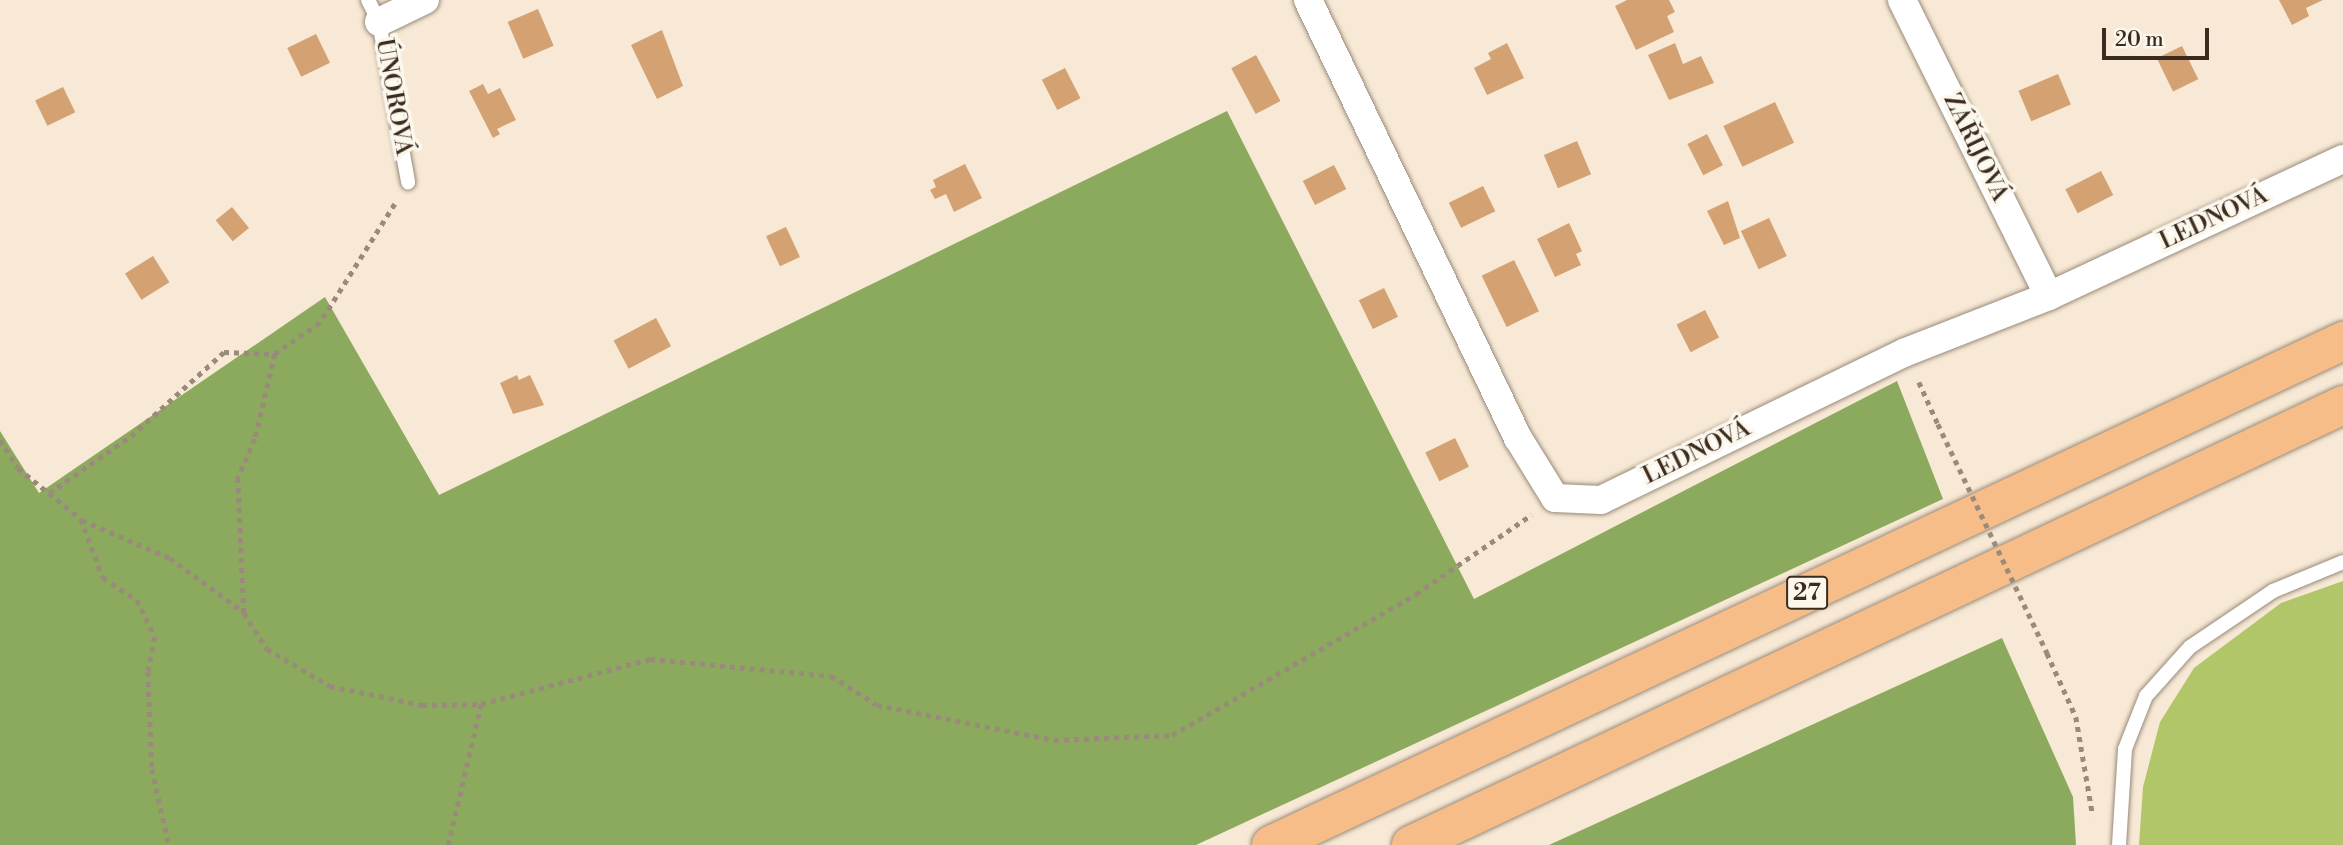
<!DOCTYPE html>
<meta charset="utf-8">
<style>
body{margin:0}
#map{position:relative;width:2343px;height:845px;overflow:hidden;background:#f7e9d5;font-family:"Libre Bodoni",serif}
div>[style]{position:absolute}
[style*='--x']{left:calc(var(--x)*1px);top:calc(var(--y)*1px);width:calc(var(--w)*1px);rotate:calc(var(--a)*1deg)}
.green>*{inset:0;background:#b1c569}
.forest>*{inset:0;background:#8caa5d}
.building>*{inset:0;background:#d3a172;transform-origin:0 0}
.path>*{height:4.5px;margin-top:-2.25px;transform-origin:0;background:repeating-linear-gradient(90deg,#998a7a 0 5px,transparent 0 10px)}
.roads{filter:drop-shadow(0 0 2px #998a7a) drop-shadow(0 0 2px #998a7a)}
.service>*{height:14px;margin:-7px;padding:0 7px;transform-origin:7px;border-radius:7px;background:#fff}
.minor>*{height:28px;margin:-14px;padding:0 14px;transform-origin:14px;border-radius:14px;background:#fff}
.trunk>*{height:38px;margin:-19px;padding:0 19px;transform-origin:19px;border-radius:19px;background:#f7bd88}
.path-bridge>*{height:4.5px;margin-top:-2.25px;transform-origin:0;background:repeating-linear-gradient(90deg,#998a7a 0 5px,transparent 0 10px)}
span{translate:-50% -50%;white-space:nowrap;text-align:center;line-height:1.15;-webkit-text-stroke:7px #fbf7ec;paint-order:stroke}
.shield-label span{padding:2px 5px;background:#fbf7ec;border:2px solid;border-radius:5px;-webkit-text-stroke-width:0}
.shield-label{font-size:23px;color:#3b2a1e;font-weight:700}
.street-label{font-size:24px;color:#3b2a1e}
.scale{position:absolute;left:2102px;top:28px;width:107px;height:32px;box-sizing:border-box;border:4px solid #3b2a1e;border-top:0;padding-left:9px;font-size:21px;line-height:24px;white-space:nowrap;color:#3b2a1e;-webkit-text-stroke:5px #fbf7ec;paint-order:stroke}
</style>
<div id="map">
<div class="green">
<i style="clip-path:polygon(2343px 581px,2343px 845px,2139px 845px,2143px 787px,2160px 722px,2194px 668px,2281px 603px)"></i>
</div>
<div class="forest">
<i style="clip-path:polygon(1227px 111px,1474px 599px,1897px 381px,1943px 499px,1196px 845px,0 845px,0 431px,39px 493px,325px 297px,439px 495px)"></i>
<i style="clip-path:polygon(2002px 638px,2073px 797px,2076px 845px,1549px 845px)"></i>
</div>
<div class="building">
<i style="clip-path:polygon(1627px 0,1669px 0,1675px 12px,1667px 16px,1674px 32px,1636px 50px,1615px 6px)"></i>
<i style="clip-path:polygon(2279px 0,2323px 0,2306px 8px,2309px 16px,2292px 25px)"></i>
<i style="left:538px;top:9px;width:40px;height:33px;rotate:67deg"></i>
<i style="clip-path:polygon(662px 30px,683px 86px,657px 99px,631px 45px)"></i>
<i style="left:316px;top:34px;width:32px;height:32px;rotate:64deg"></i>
<i style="clip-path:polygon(1507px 43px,1524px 78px,1487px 95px,1474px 68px,1491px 59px,1488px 53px)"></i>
<i style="clip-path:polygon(1675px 43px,1683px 64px,1701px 56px,1714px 83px,1669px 100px,1648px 55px)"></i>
<i style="left:2182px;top:46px;width:37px;height:28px;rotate:64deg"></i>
<i style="left:1256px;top:55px;width:52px;height:28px;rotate:62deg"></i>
<i style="left:1065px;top:68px;width:34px;height:26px;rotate:63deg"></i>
<i style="left:2058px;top:74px;width:33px;height:43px;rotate:67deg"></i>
<i style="clip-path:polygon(483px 84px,488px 94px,500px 88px,516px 120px,497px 129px,500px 134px,493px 138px,469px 91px)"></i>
<i style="left:63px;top:87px;width:28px;height:31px;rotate:64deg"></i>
<i style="left:1775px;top:102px;width:45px;height:57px;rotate:65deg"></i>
<i style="left:1707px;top:134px;width:35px;height:22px;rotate:63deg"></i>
<i style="left:1577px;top:141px;width:36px;height:36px;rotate:67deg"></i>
<i style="clip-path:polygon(965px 164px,982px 198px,954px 212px,946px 194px,935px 199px,930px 190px,936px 187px,933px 180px)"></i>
<i style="left:1334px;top:165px;width:27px;height:35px;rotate:63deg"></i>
<i style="left:2101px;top:171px;width:27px;height:40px;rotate:63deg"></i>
<i style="left:1483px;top:186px;width:28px;height:38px;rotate:64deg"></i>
<i style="clip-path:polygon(1728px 201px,1740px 238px,1724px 245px,1707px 211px)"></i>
<i style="left:232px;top:207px;width:27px;height:21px;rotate:51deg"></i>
<i style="left:1769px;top:218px;width:42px;height:31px;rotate:65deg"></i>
<i style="clip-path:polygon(1569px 223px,1582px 251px,1576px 254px,1581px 265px,1555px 277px,1537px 239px)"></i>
<i style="left:786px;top:227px;width:33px;height:22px;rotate:65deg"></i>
<i style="left:153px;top:256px;width:31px;height:33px;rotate:58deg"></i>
<i style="left:1514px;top:260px;width:57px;height:36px;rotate:64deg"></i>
<i style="left:1384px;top:288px;width:32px;height:28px;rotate:64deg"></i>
<i style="left:1705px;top:310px;width:31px;height:32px;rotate:63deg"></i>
<i style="left:656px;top:318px;width:32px;height:48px;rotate:62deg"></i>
<i style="clip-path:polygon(517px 375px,519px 380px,530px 375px,544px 405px,513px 414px,500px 383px)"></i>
<i style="left:1455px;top:438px;width:32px;height:33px;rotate:64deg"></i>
</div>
<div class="path">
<i style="--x:395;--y:204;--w:141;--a:122.2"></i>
<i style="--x:320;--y:323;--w:55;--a:145.4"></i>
<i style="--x:275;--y:354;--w:87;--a:103.2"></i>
<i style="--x:255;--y:439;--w:43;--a:113.6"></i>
<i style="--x:238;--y:478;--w:135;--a:87.5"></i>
<i style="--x:244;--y:613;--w:43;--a:57.4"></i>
<i style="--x:267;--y:649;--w:73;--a:30.4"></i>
<i style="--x:330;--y:686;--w:94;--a:11.7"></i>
<i style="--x:422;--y:705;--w:59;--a:-1"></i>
<i style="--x:481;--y:704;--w:175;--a:-14.9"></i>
<i style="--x:650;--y:659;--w:182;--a:5.4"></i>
<i style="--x:831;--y:676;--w:54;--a:32.2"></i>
<i style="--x:877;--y:705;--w:180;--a:11.2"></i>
<i style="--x:1054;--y:740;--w:118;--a:-2.4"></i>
<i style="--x:1172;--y:735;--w:282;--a:-30"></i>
<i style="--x:1416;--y:594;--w:140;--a:-34.5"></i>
<i style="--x:1919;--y:382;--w:46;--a:65.7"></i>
<i style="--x:0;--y:440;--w:33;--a:57"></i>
<i style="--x:18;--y:468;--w:81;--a:39"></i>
<i style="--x:81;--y:519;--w:63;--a:69.6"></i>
<i style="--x:103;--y:578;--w:40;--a:32.9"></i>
<i style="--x:137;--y:600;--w:41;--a:64.1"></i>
<i style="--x:155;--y:637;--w:36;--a:101"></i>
<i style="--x:148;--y:672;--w:97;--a:87.6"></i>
<i style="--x:152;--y:769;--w:78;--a:77.4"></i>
<i style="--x:49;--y:493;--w:100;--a:-34.8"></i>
<i style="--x:131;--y:436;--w:125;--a:-42.1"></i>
<i style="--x:224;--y:352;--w:51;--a:2.2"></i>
<i style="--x:82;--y:520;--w:96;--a:23.4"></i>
<i style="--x:170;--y:558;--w:92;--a:36.1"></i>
<i style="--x:2047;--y:653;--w:70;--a:65.6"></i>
<i style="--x:2076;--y:717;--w:100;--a:80.3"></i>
<i style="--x:448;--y:845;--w:145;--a:-76.8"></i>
</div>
<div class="roads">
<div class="service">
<i style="--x:368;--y:0;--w:25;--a:63"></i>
<i style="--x:379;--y:22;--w:163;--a:79.7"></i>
<i style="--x:2119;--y:845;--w:96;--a:-86.4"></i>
<i style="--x:2125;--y:749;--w:57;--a:-68.4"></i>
<i style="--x:2146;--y:696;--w:66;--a:-48.1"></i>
<i style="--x:2190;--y:647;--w:100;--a:-34"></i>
<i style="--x:2273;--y:591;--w:76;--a:-22.5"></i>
</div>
<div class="minor">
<i style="--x:1308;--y:0;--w:486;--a:64.4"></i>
<i style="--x:1518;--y:438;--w:70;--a:58.3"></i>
<i style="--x:1555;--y:498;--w:46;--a:2.5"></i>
<i style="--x:1601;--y:500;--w:339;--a:-25.9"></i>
<i style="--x:1906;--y:352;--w:154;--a:-21.4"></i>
<i style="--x:2049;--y:296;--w:324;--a:-25"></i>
<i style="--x:1902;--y:0;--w:330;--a:63.6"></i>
<i style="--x:379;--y:22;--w:51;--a:-25.6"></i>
</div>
<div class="trunk">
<i style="--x:1271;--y:845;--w:1185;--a:-25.18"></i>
<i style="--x:1411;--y:845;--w:1031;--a:-25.27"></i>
</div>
</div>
<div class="path-bridge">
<i style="--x:1938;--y:424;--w:254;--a:64.5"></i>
</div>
<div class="shield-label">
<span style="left:1807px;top:593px">27</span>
</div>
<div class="street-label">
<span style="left:393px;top:97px;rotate:80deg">ÚNOROVÁ</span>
<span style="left:1975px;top:148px;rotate:64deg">ZÁŘIJOVÁ</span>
<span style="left:2214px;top:219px;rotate:-25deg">LEDNOVÁ</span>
<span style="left:1697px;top:453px;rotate:-26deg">LEDNOVÁ</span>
</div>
<div class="scale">20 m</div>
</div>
